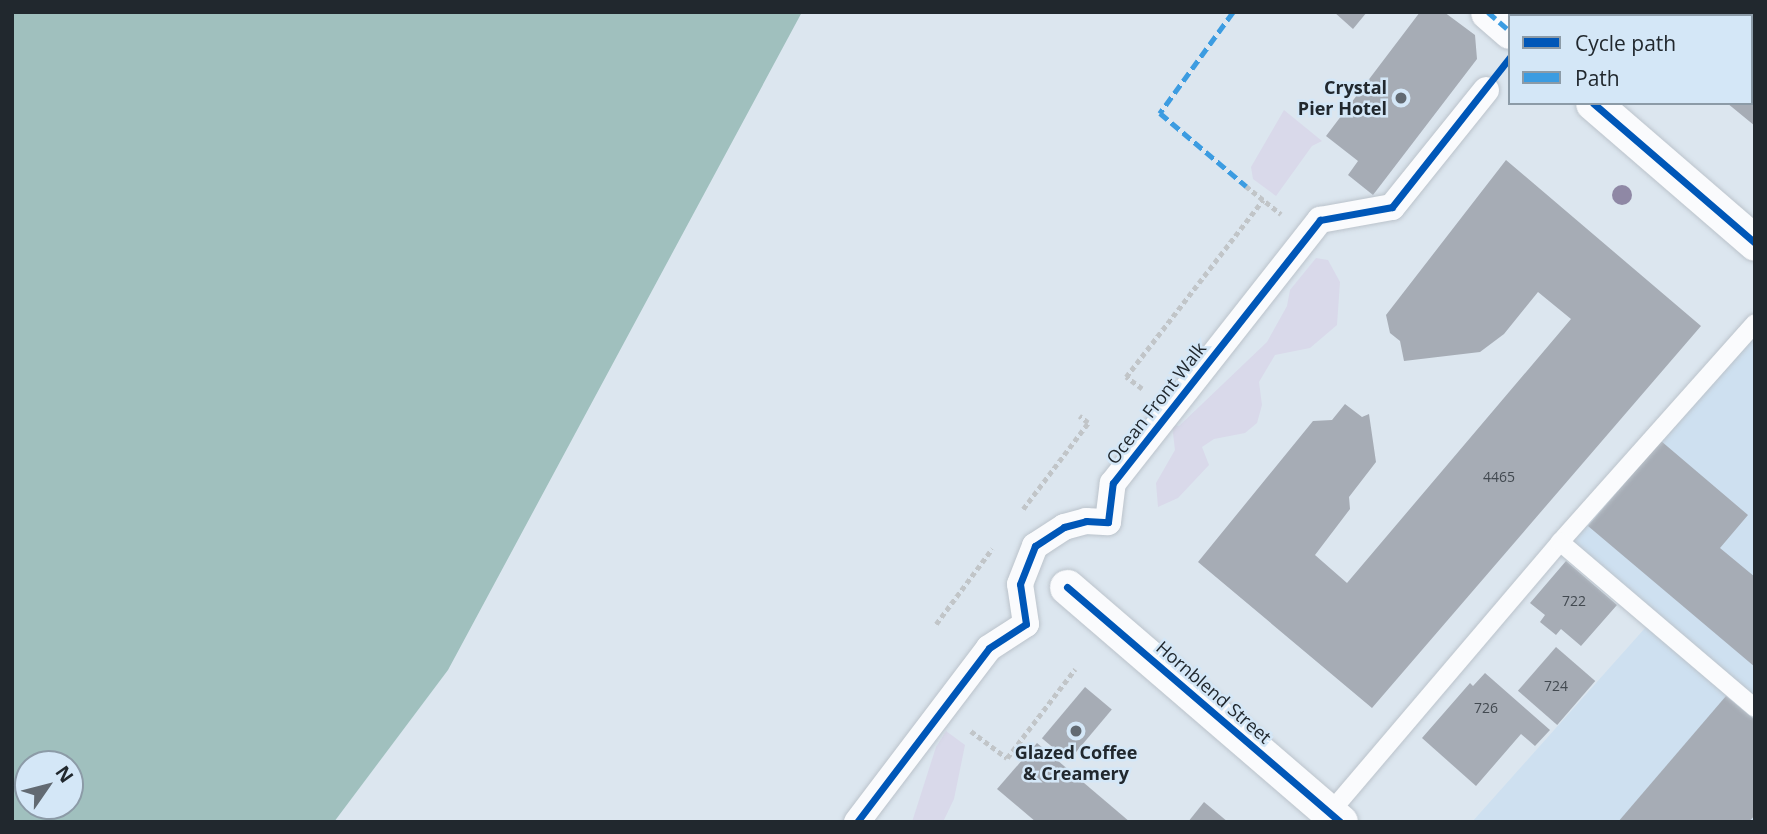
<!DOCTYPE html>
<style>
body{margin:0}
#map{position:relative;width:1767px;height:834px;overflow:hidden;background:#dce6ef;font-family:"Open Sans",sans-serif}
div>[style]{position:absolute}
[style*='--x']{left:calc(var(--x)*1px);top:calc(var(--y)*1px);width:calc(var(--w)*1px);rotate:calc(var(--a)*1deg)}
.built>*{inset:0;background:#cee0f0}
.green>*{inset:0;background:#d9d9ea}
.water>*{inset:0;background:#a0c0be}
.building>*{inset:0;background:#a6acb5;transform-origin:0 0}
.path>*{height:4.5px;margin-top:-2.25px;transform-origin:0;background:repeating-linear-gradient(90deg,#c1c5c8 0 5px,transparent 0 8.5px)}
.roads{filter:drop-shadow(0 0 2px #bbc3cb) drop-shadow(0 0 2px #bbc3cb)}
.service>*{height:18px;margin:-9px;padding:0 9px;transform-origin:9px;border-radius:9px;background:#fafbfd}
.pedestrian>*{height:26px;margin:-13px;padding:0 13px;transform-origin:13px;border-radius:13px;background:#fafbfd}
.minor>*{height:35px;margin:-17.5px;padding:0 17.5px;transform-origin:17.5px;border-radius:17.5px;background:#fafbfd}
.quiet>*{height:5px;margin-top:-2.5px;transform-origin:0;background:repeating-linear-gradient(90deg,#3c9ce1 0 10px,transparent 0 15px)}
.cycleway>*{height:7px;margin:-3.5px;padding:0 3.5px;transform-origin:3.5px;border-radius:3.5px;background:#0057b8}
.trees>*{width:20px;height:20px;margin:-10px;border-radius:50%;background:#8f88a5}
.dots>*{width:19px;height:19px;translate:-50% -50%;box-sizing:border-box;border:4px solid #d4e7f7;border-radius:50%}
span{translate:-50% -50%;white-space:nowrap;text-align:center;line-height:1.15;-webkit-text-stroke:5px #d4e7f7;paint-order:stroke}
.number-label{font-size:14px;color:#424950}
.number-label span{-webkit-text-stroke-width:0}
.poi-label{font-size:18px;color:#21282e;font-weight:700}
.right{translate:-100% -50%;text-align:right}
.street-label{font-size:18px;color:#21282e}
.frame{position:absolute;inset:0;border:14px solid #21282e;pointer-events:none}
.legend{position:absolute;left:1508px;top:14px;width:245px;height:91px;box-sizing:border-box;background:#d4e7f7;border:2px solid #8c9ba7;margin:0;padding:9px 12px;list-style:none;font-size:21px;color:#21282e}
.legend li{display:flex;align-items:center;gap:14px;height:35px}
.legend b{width:35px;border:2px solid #8c9ba7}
.north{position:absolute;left:14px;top:750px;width:70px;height:70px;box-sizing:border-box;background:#d4e7f7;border:2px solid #8c9ba7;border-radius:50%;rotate:55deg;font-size:19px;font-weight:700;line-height:28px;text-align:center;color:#21282e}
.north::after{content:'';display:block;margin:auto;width:24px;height:32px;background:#626a72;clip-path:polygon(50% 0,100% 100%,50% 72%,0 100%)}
</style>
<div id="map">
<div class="built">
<i style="clip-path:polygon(1755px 328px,1755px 822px,1472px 822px,1654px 618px,1568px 541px)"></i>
</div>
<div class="green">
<i style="clip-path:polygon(1284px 110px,1322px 141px,1312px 146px,1276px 196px,1253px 179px,1251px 167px)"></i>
<i style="clip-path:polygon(1316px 258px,1328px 260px,1340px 282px,1337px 325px,1310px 348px,1275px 355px,1259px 382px,1262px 405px,1257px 423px,1245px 433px,1214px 439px,1202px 447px,1209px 465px,1178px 498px,1158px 507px,1156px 483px,1175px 450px,1172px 425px,1179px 426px,1267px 342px,1287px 306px,1290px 290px)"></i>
<i style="clip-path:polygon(946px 731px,965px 745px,954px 799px,943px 822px,912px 822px,936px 747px)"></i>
</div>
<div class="water">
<i style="clip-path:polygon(evenodd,12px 12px,802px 12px,448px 670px,334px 822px,12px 822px,12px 12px,28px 764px,70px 764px,70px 806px,28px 806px,28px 764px)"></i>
</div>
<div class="building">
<i style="clip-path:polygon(1334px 12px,1367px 12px,1353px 29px)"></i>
<i style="clip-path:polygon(1420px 12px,1444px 12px,1475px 35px,1477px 59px,1373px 195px,1348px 175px,1358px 161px,1326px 136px)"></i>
<i style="clip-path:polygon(1620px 12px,1755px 12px,1755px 126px,1727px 103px,1751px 103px,1751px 16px)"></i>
<i style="clip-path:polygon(1506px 160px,1701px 326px,1372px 708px,1198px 562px,1313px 421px,1332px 420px,1345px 404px,1362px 417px,1369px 414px,1376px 462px,1349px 497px,1350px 509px,1315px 555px,1347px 583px,1571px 319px,1538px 292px,1504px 334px,1480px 352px,1404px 361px,1400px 341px,1390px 333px,1386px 315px)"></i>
<i style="clip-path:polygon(1661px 441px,1748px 515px,1720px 548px,1755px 577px,1755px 667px,1588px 526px)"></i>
<i style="clip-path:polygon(1566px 561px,1617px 605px,1581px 646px,1561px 629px,1556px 635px,1540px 622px,1545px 615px,1530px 603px)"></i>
<i style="left:1556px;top:647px;width:52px;height:58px;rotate:41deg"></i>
<i style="clip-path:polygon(1485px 673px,1550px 730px,1535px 746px,1521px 734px,1476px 786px,1422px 738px,1470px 683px,1473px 686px)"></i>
<i style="left:1085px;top:687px;width:35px;height:67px;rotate:40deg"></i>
<i style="clip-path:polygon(1726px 696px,1755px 720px,1755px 815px,1749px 822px,1618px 822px)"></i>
<i style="clip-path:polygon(1037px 743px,1130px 822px,1036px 822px,997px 789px)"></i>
<i style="clip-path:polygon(1204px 802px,1228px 822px,1188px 822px)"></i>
</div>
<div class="path">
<i style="--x:1246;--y:186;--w:45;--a:38.7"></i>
<i style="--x:1142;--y:389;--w:20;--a:-143"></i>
<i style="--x:1126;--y:377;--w:224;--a:-52.3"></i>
<i style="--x:1023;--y:509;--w:108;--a:-52.9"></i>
<i style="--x:1088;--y:423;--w:11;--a:-142"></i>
<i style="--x:936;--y:624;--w:94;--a:-53.3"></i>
<i style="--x:971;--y:731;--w:45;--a:36.9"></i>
<i style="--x:1007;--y:758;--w:112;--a:-52.6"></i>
</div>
<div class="roads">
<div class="service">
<i style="--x:1560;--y:542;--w:293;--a:-48.3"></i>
<i style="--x:1327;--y:816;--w:360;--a:-49.6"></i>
<i style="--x:1560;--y:542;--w:256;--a:40.4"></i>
</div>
<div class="pedestrian">
<i style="--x:857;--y:822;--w:218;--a:-52.8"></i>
<i style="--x:989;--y:648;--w:44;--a:-33"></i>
<i style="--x:1026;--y:624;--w:40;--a:-98.5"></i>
<i style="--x:1020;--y:584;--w:41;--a:-68.5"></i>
<i style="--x:1035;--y:546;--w:35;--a:-33"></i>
<i style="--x:1064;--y:527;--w:23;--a:-15"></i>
<i style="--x:1086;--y:521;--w:22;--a:3"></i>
<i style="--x:1108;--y:522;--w:39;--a:-83"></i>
<i style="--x:1113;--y:483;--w:335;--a:-51.8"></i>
<i style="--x:1320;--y:220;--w:73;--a:-10.2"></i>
<i style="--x:1392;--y:207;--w:150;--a:-51.2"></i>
</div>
<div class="minor">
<i style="--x:1488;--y:12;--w:29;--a:41"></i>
<i style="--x:1593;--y:103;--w:214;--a:40.8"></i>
<i style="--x:1067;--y:587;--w:360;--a:40.7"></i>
</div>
</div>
<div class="quiet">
<i style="--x:1233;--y:12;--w:125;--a:125.9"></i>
<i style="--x:1160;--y:113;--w:113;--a:40.3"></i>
<i style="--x:1488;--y:12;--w:29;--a:41"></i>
</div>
<div class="cycleway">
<i style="--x:1593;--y:103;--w:214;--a:40.8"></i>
<i style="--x:1067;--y:587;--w:360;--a:40.7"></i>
<i style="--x:857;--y:822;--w:218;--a:-52.8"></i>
<i style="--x:989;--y:648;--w:44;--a:-33"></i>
<i style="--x:1026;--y:624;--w:40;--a:-98.5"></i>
<i style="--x:1020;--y:584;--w:41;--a:-68.5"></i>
<i style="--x:1035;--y:546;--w:35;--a:-33"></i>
<i style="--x:1064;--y:527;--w:23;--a:-15"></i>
<i style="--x:1086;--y:521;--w:22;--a:3"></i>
<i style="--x:1108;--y:522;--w:39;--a:-83"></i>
<i style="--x:1113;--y:483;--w:335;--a:-51.8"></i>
<i style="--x:1320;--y:220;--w:73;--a:-10.2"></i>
<i style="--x:1392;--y:207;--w:191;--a:-51.8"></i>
</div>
<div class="trees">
<i style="left:1622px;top:195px"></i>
</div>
<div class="dots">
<i style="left:1401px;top:98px;background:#626a72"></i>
<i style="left:1076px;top:731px;background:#626a72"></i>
</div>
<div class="number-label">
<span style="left:1499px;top:477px">4465</span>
<span style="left:1574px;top:601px">722</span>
<span style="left:1556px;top:686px">724</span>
<span style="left:1486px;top:708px">726</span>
</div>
<div class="poi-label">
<span class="right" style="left:1387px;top:98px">Crystal<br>Pier Hotel</span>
<span style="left:1076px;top:763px">Glazed Coffee<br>&amp; Creamery</span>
</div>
<div class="street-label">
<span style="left:1156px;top:403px;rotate:-52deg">Ocean Front Walk</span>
<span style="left:1214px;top:692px;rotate:41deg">Hornblend Street</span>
</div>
<div class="frame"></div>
<ul class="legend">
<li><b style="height:9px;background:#0057b8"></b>Cycle path</li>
<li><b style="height:9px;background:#3c9ce1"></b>Path</li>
</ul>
<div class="north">N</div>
</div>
